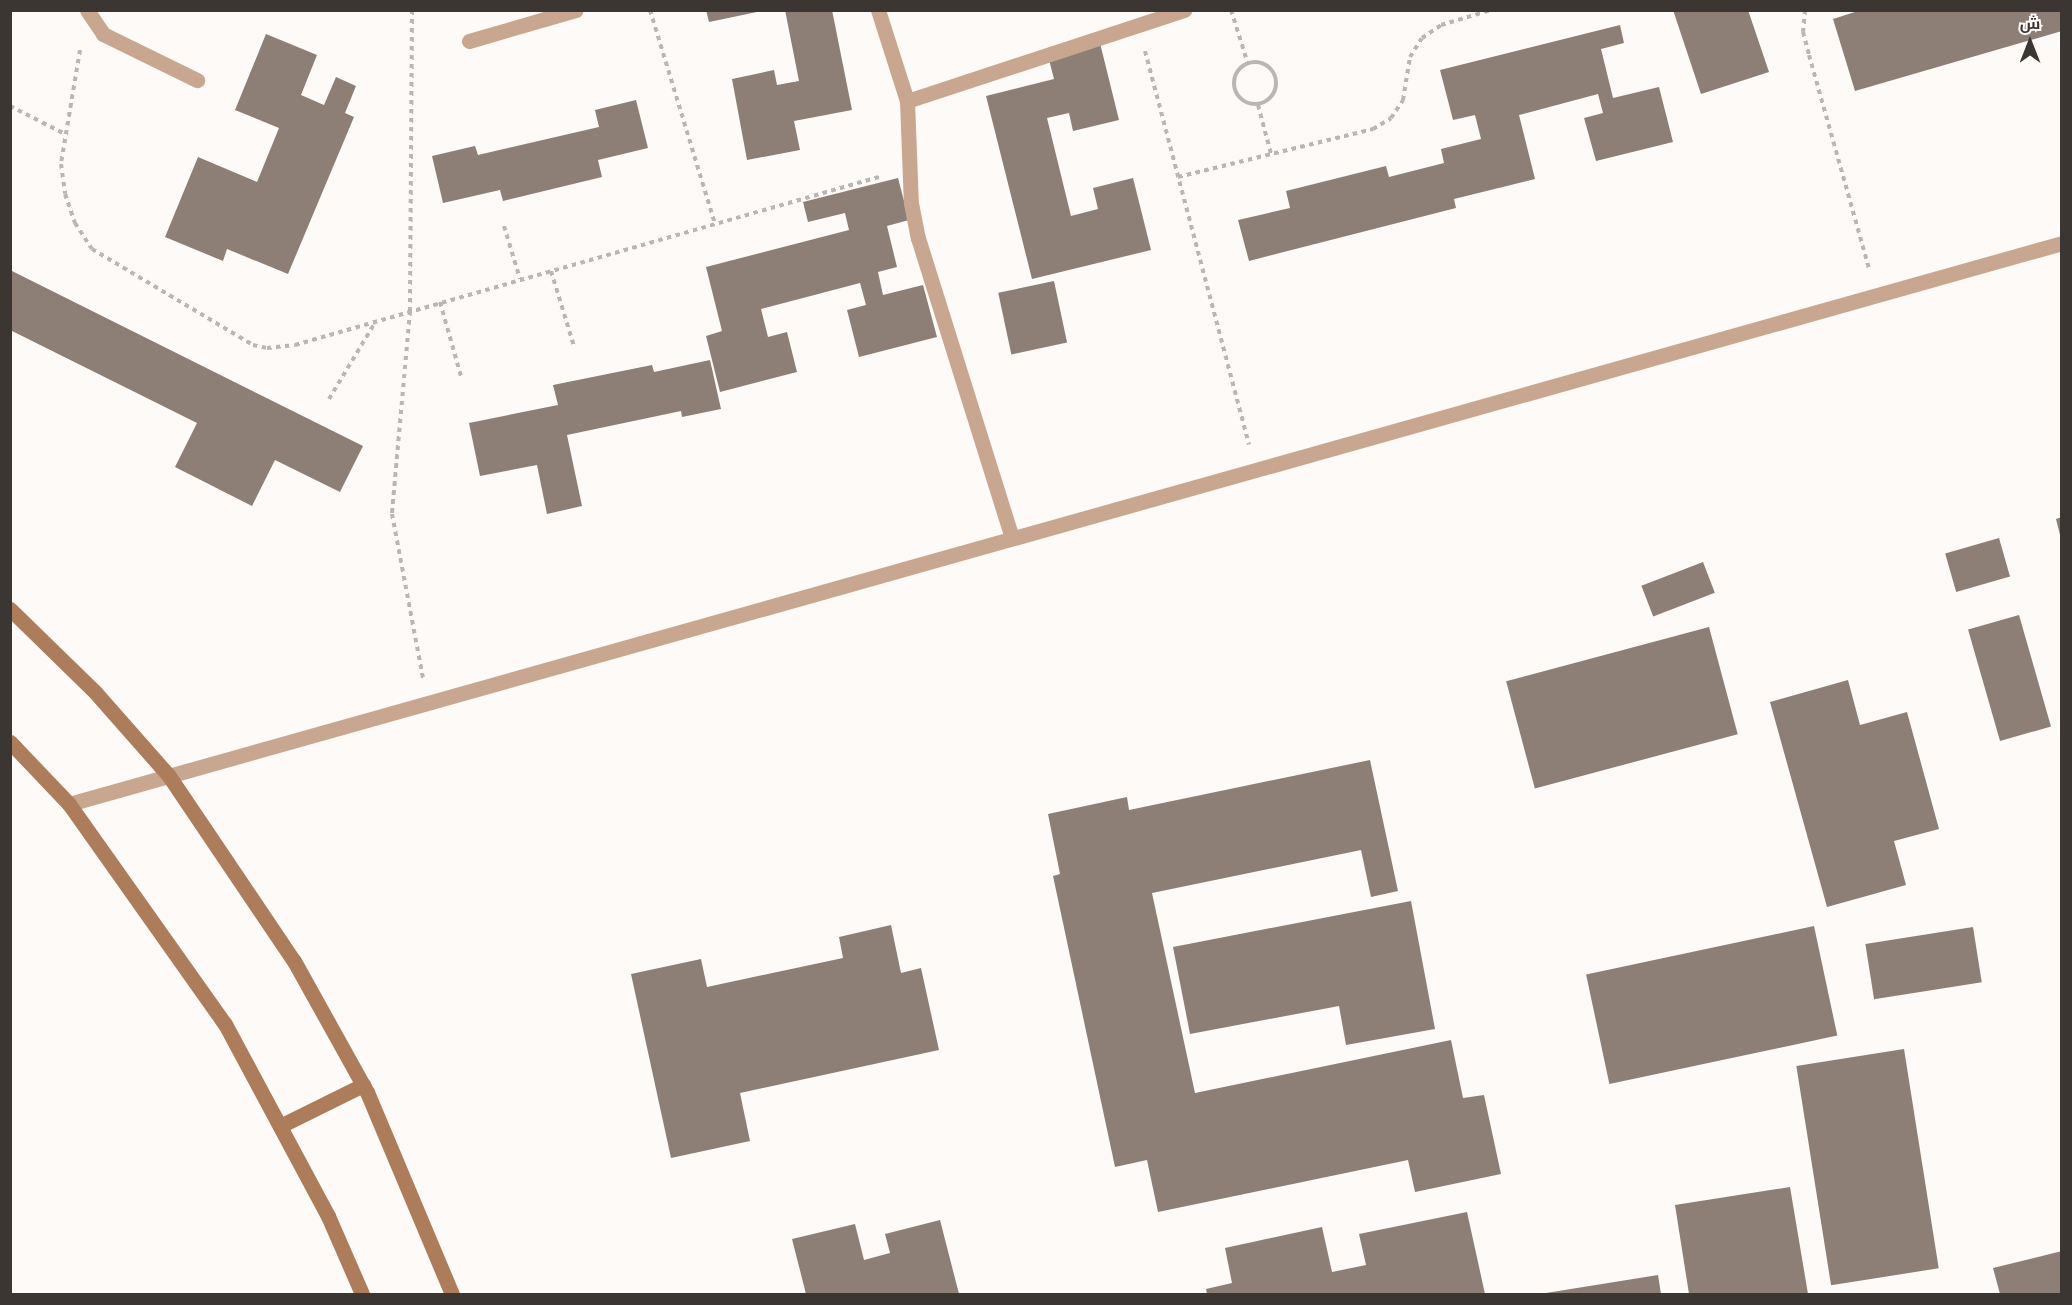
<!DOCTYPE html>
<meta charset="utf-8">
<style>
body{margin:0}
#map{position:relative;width:2072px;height:1305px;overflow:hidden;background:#fdfaf8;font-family:"DM Sans",Cairo,sans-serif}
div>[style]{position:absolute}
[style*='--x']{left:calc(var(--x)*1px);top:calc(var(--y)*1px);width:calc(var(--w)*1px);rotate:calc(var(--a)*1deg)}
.building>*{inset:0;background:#8d7f76;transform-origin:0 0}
.path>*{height:4px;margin-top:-2px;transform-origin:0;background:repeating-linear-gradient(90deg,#bab6b3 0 4.5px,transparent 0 9px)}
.path>.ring{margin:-2px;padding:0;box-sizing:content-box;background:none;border:4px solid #bab6b3;border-radius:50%}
.lane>*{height:15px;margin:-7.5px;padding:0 7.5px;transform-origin:7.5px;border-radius:7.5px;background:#c8a68f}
.street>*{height:15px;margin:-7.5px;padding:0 7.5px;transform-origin:7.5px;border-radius:7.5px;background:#c8a68f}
.secondary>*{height:15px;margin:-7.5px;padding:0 7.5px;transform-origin:7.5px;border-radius:7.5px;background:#ad7c5a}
span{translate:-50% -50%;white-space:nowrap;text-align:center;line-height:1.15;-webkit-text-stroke:5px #fdfaf8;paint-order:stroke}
.frame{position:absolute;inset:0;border:12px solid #3c3632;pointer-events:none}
.north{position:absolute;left:2000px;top:12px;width:60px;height:60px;-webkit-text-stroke:4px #fdfaf8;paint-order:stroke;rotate:0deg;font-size:16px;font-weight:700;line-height:24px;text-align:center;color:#3c3632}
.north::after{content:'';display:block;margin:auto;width:21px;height:27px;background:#3c3632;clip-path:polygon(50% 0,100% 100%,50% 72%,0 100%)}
</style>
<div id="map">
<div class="building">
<i style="clip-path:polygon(706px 10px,756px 10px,757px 12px,709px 22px)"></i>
<i style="clip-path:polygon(785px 10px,832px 10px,852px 110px,794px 121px,800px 150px,747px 160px,732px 79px,774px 70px,777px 85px,799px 81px)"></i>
<i style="clip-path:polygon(1673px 10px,1748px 10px,1769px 72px,1701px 94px)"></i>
<i style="clip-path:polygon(1861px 10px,2062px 10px,2062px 31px,1855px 91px,1833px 19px)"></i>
<i style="clip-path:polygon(1620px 25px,1624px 43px,1601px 49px,1613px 98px,1659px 87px,1673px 142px,1596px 161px,1584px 118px,1603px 113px,1598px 94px,1519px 115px,1535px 179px,1454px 199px,1456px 208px,1249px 261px,1238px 220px,1290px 208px,1286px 191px,1386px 166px,1389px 177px,1444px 163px,1441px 149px,1481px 139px,1475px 115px,1453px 120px,1440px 70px)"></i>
<i style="clip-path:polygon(266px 34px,317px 55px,301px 95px,324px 105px,336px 77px,356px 86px,345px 113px,354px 117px,288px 274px,227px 249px,223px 261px,165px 237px,198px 157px,257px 182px,279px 128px,235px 110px)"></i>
<i style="clip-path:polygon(1099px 39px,1119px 120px,1073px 131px,1069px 113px,1047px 118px,1071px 216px,1098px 209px,1093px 188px,1133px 178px,1151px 250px,1032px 279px,986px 96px,1054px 79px,1047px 52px)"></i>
<i style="clip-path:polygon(636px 100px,648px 148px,598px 160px,602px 177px,503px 201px,500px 190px,443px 203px,432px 156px,475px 146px,478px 155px,599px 127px,595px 110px)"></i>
<i style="clip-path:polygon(898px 178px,909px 220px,887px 226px,897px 267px,878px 272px,883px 295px,923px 285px,937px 337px,859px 357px,847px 310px,866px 305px,860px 283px,761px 309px,768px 337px,787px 332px,797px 372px,720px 392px,706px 336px,722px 331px,706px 267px,849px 230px,845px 213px,808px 222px,803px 202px)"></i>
<i style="clip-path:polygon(10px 270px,363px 446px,340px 492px,275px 460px,252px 506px,175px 467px,197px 423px,10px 330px)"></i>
<i style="left:1054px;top:281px;width:63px;height:57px;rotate:78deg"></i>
<i style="clip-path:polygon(710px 360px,721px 409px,682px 417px,681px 411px,567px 435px,582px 506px,547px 514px,537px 465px,480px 476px,469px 423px,558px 405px,553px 385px,652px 365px,654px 372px)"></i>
<i style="clip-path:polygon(2062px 517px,2062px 539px,2061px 539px,2056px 519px)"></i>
<i style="left:1999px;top:538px;width:40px;height:56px;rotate:74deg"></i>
<i style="left:1703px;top:562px;width:33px;height:66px;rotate:69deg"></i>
<i style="left:2019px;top:615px;width:116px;height:53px;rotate:74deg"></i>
<i style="left:1709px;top:627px;width:111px;height:210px;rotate:75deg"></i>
<i style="clip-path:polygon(1848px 680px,1860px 725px,1907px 712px,1939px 829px,1894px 841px,1906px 885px,1827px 907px,1770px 702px)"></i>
<i style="clip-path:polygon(1370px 760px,1398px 891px,1371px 897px,1361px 850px,1152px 893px,1195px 1093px,1451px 1040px,1463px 1098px,1484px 1095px,1501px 1174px,1415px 1192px,1408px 1160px,1158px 1212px,1147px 1160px,1115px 1167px,1053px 876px,1060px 874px,1048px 814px,1127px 797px,1129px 810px)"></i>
<i style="clip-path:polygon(1411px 901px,1435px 1029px,1346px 1045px,1339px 1006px,1190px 1034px,1173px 947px)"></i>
<i style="clip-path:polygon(891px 925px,901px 973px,921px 968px,939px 1050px,740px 1093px,750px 1141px,671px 1158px,631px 974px,701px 959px,707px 987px,843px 958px,839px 937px)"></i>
<i style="left:1814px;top:926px;width:112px;height:233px;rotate:78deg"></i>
<i style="left:1973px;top:927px;width:56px;height:109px;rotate:81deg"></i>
<i style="left:1904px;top:1049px;width:222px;height:109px;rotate:81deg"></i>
<i style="clip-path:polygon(1790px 1187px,1808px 1294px,1689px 1294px,1675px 1205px)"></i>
<i style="clip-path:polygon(1467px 1212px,1485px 1294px,1207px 1294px,1206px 1289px,1232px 1283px,1225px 1248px,1322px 1227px,1332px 1272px,1366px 1265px,1359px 1234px)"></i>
<i style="clip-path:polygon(940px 1220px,959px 1294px,806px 1294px,792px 1239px,855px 1224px,864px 1260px,890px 1253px,885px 1234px)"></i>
<i style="clip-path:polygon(2062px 1251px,2062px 1294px,2000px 1294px,1993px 1268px)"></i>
<i style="clip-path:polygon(1658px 1275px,1661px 1294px,1546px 1294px,1546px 1293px)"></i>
</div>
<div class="path">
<i style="--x:412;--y:10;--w:301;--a:90.4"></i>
<i style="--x:410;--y:311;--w:204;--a:95.1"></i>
<i style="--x:392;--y:514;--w:167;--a:79.3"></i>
<i style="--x:650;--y:10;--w:224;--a:73.1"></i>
<i style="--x:1231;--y:10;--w:57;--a:72.5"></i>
<i style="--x:1805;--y:10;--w:22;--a:95"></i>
<i style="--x:1803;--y:32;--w:24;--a:75"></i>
<i style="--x:1809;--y:55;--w:222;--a:74.3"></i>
<i style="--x:80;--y:50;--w:116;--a:99.5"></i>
<i style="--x:61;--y:164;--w:30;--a:82"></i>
<i style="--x:65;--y:194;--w:31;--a:71"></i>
<i style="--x:75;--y:223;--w:31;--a:57"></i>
<i style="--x:92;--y:249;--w:187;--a:30.8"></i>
<i style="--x:253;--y:345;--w:14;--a:12"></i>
<i style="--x:267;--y:348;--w:28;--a:-6"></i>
<i style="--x:295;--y:345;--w:611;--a:-16.06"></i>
<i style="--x:1145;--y:51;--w:407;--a:75.2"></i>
<i class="ring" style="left:1234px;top:62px;width:38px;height:38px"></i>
<i style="--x:1258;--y:105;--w:51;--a:75.1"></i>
<i style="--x:10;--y:106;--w:62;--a:27"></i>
<i style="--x:1178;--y:177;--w:201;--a:-13.8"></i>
<i style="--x:1373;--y:129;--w:21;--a:-31"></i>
<i style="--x:1391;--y:118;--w:22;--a:-56"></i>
<i style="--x:1403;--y:100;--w:44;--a:-80.8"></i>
<i style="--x:1410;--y:57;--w:22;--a:-58"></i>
<i style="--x:1422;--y:38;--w:23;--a:-34"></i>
<i style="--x:1441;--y:25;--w:52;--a:-16.7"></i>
<i style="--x:504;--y:226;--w:55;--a:73.2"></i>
<i style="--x:551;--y:271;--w:78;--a:73"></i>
<i style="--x:440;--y:302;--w:77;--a:74.2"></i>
<i style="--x:329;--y:399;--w:91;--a:-58.9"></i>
</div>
<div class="lane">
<i style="--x:87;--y:10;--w:29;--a:56"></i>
<i style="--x:103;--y:34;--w:105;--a:26.1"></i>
<i style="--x:469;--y:41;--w:111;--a:-16.2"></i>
<i style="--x:907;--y:101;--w:292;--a:-18.2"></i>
</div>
<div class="street">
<i style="--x:878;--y:10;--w:96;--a:72.3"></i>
<i style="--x:907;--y:101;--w:102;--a:87.8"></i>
<i style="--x:911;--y:203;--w:36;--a:79"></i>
<i style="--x:918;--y:238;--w:314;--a:72.6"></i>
<i style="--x:69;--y:804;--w:2070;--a:-15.72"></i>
</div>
<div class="secondary">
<i style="--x:10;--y:609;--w:119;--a:44.3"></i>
<i style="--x:95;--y:692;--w:112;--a:48.6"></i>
<i style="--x:169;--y:776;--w:223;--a:56"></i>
<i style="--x:294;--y:961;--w:150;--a:60.9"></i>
<i style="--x:367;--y:1092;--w:219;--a:67.2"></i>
<i style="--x:10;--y:742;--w:86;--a:46.4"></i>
<i style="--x:69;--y:804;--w:270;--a:54.7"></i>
<i style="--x:225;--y:1024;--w:218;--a:61.8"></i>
<i style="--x:328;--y:1216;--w:85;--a:66.4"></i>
<i style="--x:280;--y:1126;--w:93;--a:-26.3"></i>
</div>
<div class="frame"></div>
<div class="north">ش</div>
</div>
